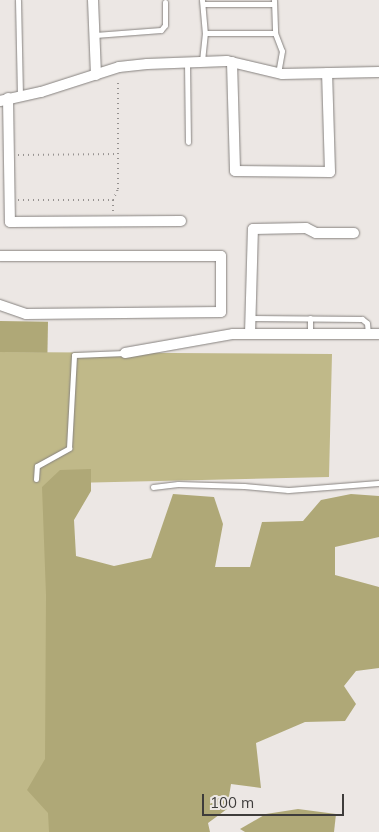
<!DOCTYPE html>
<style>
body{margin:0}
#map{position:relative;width:379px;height:832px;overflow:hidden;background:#ece7e4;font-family:Mulish,sans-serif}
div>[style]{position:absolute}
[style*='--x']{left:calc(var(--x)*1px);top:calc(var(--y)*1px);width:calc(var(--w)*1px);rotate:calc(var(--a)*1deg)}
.green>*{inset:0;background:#c0b989}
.forest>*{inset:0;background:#afa877;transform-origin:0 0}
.path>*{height:2px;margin-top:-1px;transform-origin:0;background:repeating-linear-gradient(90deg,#969290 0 1px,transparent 0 5px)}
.roads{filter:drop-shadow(0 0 1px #86827f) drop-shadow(0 0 1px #86827f)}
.lane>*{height:5px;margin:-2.5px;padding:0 2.5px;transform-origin:2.5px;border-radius:2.5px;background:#fff}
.street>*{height:10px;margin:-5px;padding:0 5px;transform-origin:5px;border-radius:5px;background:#fff}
span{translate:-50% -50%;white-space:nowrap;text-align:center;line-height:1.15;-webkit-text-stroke:4px #ece7e4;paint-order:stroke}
.scale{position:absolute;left:202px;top:794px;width:142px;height:22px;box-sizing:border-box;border:2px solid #3e3c3b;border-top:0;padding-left:6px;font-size:15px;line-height:18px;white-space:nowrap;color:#3e3c3b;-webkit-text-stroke:4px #ece7e4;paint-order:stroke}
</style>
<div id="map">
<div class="green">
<i style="clip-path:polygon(0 352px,332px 354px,329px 477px,71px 483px,60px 832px,0 832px)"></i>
</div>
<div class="forest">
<i style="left:0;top:321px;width:48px;height:31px;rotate:1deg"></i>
<i style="clip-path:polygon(91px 469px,91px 491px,74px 520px,76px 556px,114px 566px,151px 558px,173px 494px,214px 497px,223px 524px,215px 567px,250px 567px,262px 522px,303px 521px,321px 500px,351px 494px,379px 496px,379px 537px,335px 547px,335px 575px,379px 587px,379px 668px,356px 671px,344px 686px,356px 704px,345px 721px,305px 722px,256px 743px,261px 788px,231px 784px,227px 809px,208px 823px,210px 832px,49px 832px,48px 813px,27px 790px,45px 759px,46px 595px,42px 487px,60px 470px)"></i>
<i style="clip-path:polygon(298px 809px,336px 814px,334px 832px,245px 832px,240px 829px,266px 814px)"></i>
</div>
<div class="path">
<i style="--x:18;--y:155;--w:100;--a:-0.6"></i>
<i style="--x:18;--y:200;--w:95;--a:0"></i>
<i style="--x:113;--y:211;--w:11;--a:-90"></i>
<i style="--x:113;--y:200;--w:12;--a:-66"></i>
<i style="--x:118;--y:189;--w:109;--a:-90"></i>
</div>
<div class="roads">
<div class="lane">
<i style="--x:18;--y:0;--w:96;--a:88.8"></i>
<i style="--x:202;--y:0;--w:33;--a:85"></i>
<i style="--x:205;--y:33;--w:70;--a:0"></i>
<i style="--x:274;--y:0;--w:33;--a:88"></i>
<i style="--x:275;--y:33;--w:19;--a:69"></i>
<i style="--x:282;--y:51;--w:22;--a:100"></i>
<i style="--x:203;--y:4;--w:71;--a:0"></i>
<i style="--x:95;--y:35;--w:66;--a:-4.3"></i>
<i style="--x:161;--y:30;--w:6;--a:-51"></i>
<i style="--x:165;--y:25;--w:23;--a:-90"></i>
<i style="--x:202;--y:61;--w:28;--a:-84"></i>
<i style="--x:187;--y:62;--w:80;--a:89.3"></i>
<i style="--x:251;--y:318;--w:111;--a:0.5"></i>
<i style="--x:362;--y:319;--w:6;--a:39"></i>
<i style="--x:367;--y:323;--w:11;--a:85"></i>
<i style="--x:310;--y:318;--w:16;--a:90"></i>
<i style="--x:36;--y:479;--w:13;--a:-86"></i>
<i style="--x:37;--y:466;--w:37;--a:-29"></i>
<i style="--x:69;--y:448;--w:93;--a:-86.9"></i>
<i style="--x:74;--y:355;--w:51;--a:-2.2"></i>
<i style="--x:153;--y:487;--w:25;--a:-7"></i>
<i style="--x:178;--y:484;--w:66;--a:1.7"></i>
<i style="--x:244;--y:486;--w:44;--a:5.2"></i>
<i style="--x:288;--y:490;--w:91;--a:-4.4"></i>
</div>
<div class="street">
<i style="--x:93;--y:0;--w:75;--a:87.7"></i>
<i style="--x:232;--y:62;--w:109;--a:88.4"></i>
<i style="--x:235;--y:171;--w:95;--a:0.6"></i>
<i style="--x:330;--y:172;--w:99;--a:-91.7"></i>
<i style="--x:8;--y:98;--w:124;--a:89.1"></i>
<i style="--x:10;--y:222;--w:171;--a:-0.3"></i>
<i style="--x:0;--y:101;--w:42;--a:-12.4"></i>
<i style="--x:41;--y:92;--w:82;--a:-17.8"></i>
<i style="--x:119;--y:67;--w:28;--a:-6"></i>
<i style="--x:147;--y:64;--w:80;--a:-2.1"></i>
<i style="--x:227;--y:61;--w:57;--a:13.3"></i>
<i style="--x:282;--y:74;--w:97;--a:-1.2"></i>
<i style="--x:0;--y:256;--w:221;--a:0"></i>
<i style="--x:221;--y:256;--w:56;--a:90"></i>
<i style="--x:221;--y:312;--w:195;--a:179.4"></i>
<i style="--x:26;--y:314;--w:28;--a:-161"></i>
<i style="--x:250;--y:334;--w:105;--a:-88.4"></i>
<i style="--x:253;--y:229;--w:53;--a:-1.1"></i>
<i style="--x:306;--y:228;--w:11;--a:27"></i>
<i style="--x:316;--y:233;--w:38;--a:0"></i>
<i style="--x:125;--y:353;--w:110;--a:-10"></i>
<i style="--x:233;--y:334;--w:146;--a:0"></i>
</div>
</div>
<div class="scale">100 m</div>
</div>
